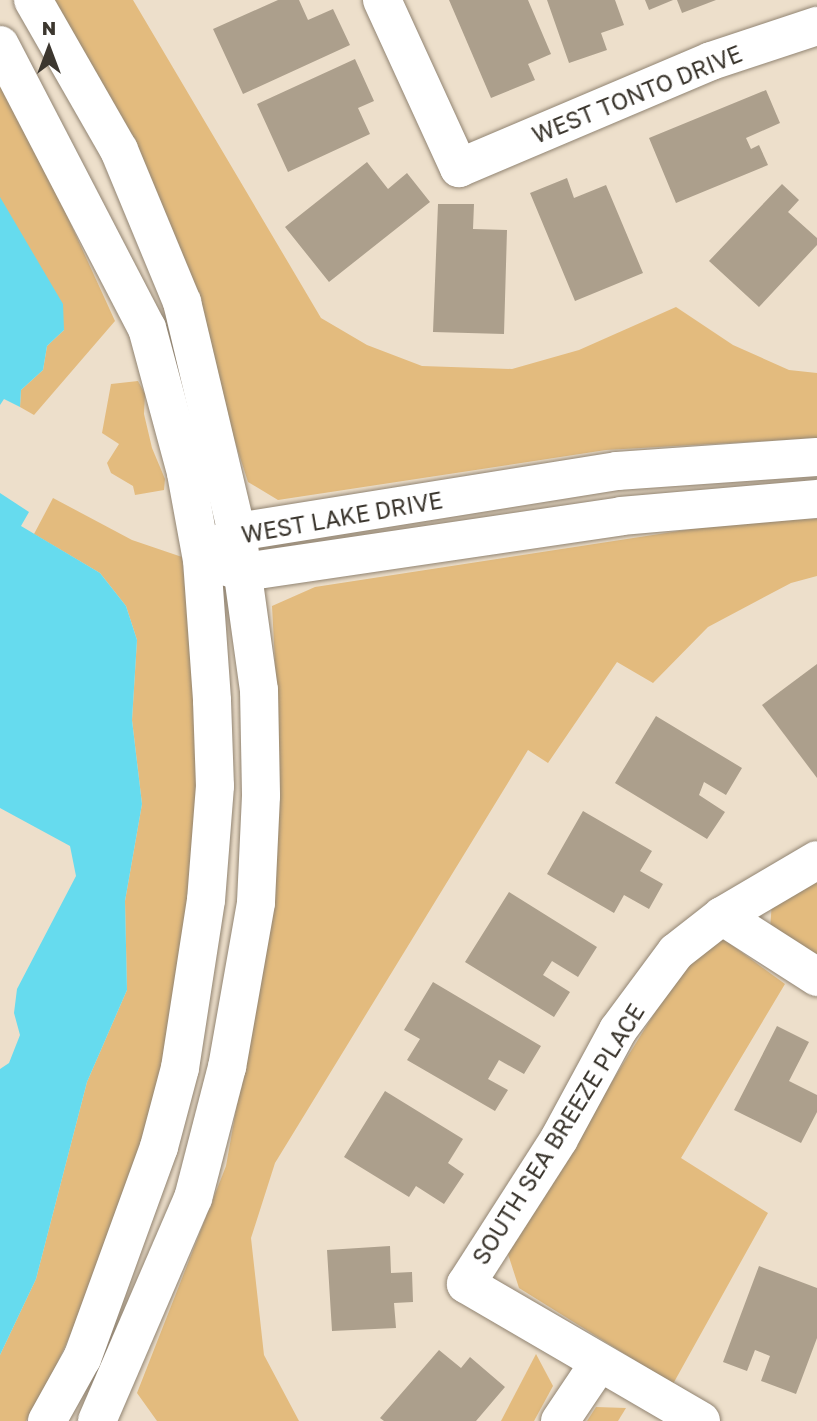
<!DOCTYPE html>
<style>
body{margin:0}
#map{position:relative;width:817px;height:1421px;overflow:hidden;background:#eddfcb;font-family:"Golos Text",sans-serif}
div>[style]{position:absolute}
[style*='--x']{left:calc(var(--x)*1px);top:calc(var(--y)*1px);width:calc(var(--w)*1px);rotate:calc(var(--a)*1deg)}
.green>*{inset:0;background:#e3bb7e}
.water>*{inset:0;background:#66dbee}
.building>*{inset:0;background:#ac9f8c}
.roads{filter:drop-shadow(0 0 2px #918472) drop-shadow(0 0 2px #918472)}
.minor>*{height:38px;margin:-19px;padding:0 19px;transform-origin:19px;border-radius:19px;background:#fff}
span{translate:-50% -50%;white-space:nowrap;text-align:center;line-height:1.15;-webkit-text-stroke:6px #fff;paint-order:stroke}
.street-label{font-size:23px;color:#3c372f}
.north{position:absolute;left:14px;top:14px;width:70px;height:70px;-webkit-text-stroke:5px #fff;paint-order:stroke;rotate:0deg;font-size:19px;font-weight:700;line-height:28px;text-align:center;color:#3c372f}
.north::after{content:'';display:block;margin:auto;width:24px;height:32px;background:#3c372f;clip-path:polygon(50% 0,100% 100%,50% 72%,0 100%)}
</style>
<div id="map">
<div class="green">
<i style="clip-path:polygon(45px 0,133px 0,321px 318px,367px 345px,422px 366px,512px 369px,579px 350px,676px 307px,733px 345px,789px 370px,817px 373px,817px 438px,606px 450px,278px 500px,248px 482px,175px 256px)"></i>
<i style="clip-path:polygon(0 81px,31px 137px,115px 321px,34px 415px,20px 407px,21px 390px,43px 370px,47px 346px,64px 330px,0 198px)"></i>
<i style="clip-path:polygon(138px 381px,145px 394px,144px 414px,152px 448px,165px 479px,164px 490px,135px 495px,133px 486px,111px 473px,107px 463px,119px 444px,102px 433px,111px 384px)"></i>
<i style="clip-path:polygon(53px 498px,132px 540px,182px 557px,199px 726px,195px 851px,176px 1013px,152px 1115px,92px 1288px,54px 1370px,26px 1421px,0 1421px,0 1355px,36px 1279px,87px 1082px,127px 990px,125px 901px,142px 804px,132px 720px,137px 640px,126px 606px,100px 573px,34px 534px)"></i>
<i style="clip-path:polygon(817px 519px,817px 576px,791px 583px,708px 627px,653px 683px,617px 662px,548px 763px,528px 750px,275px 1163px,251px 1238px,264px 1355px,299px 1421px,157px 1421px,137px 1393px,226px 1166px,273px 903px,278px 718px,272px 606px,315px 587px,744px 521px)"></i>
<i style="clip-path:polygon(817px 872px,817px 958px,770px 931px,772px 900px)"></i>
<i style="clip-path:polygon(718px 935px,785px 984px,681px 1158px,768px 1213px,673px 1384px,519px 1288px,507px 1251px,680px 972px)"></i>
<i style="clip-path:polygon(536px 1354px,553px 1386px,534px 1421px,501px 1421px)"></i>
<i style="clip-path:polygon(596px 1407px,626px 1408px,618px 1421px,587px 1421px)"></i>
</div>
<div class="water">
<i style="clip-path:polygon(0 197px,63px 304px,64px 330px,47px 346px,43px 370px,21px 390px,20px 407px,4px 399px,0 405px)"></i>
<i style="clip-path:polygon(0 493px,29px 512px,21px 526px,100px 573px,126px 606px,137px 640px,132px 720px,142px 804px,125px 901px,127px 990px,87px 1082px,36px 1279px,0 1355px,0 1069px,9px 1063px,20px 1035px,14px 1013px,17px 989px,76px 876px,70px 846px,0 808px)"></i>
</div>
<div class="building">
<i style="clip-path:polygon(278px 0,299px 0,308px 20px,333px 9px,350px 45px,243px 94px,213px 29px)"></i>
<i style="clip-path:polygon(449px 0,528px 0,551px 54px,528px 64px,535px 80px,491px 98px)"></i>
<i style="clip-path:polygon(547px 0,615px 0,624px 25px,601px 33px,607px 50px,569px 63px)"></i>
<i style="clip-path:polygon(645px 0,673px 0,649px 10px)"></i>
<i style="clip-path:polygon(677px 0,716px 0,682px 13px)"></i>
<i style="clip-path:polygon(355px 59px,374px 101px,358px 108px,370px 134px,288px 172px,257px 104px)"></i>
<i style="clip-path:polygon(766px 90px,780px 123px,746px 138px,751px 149px,759px 145px,768px 165px,676px 203px,649px 138px)"></i>
<i style="clip-path:polygon(367px 162px,388px 189px,407px 173px,430px 202px,329px 282px,285px 227px)"></i>
<i style="clip-path:polygon(567px 178px,574px 198px,606px 185px,643px 273px,575px 301px,530px 193px)"></i>
<i style="clip-path:polygon(782px 184px,799px 200px,788px 212px,817px 238px,817px 245px,759px 307px,709px 261px)"></i>
<i style="clip-path:polygon(438px 204px,474px 204px,473px 229px,507px 230px,504px 334px,433px 332px)"></i>
<i style="clip-path:polygon(817px 664px,817px 778px,762px 705px)"></i>
<i style="clip-path:polygon(656px 716px,742px 768px,726px 795px,704px 782px,699px 795px,725px 812px,707px 839px,615px 783px)"></i>
<i style="clip-path:polygon(583px 811px,652px 851px,640px 871px,663px 884px,649px 909px,624px 895px,614px 913px,547px 874px)"></i>
<i style="clip-path:polygon(509px 892px,597px 947px,578px 977px,552px 961px,543px 975px,570px 992px,554px 1017px,465px 962px)"></i>
<i style="clip-path:polygon(433px 982px,541px 1046px,524px 1074px,499px 1060px,488px 1079px,508px 1090px,495px 1111px,407px 1060px,420px 1039px,404px 1030px)"></i>
<i style="clip-path:polygon(777px 1026px,809px 1042px,789px 1081px,817px 1095px,817px 1112px,801px 1143px,734px 1110px)"></i>
<i style="clip-path:polygon(385px 1091px,463px 1139px,448px 1163px,464px 1174px,444px 1204px,416px 1186px,409px 1197px,344px 1157px)"></i>
<i style="clip-path:polygon(390px 1246px,391px 1273px,412px 1272px,413px 1302px,394px 1303px,396px 1328px,332px 1331px,327px 1250px)"></i>
<i style="clip-path:polygon(759px 1266px,817px 1288px,817px 1338px,796px 1394px,761px 1381px,770px 1356px,755px 1350px,747px 1371px,723px 1362px)"></i>
<i style="clip-path:polygon(439px 1350px,461px 1368px,470px 1357px,505px 1387px,476px 1421px,384px 1421px,380px 1418px)"></i>
</div>
<div class="roads">
<div class="minor">
<i style="--x:33;--y:0;--w:173;--a:60.2"></i>
<i style="--x:119;--y:150;--w:165;--a:67.5"></i>
<i style="--x:182;--y:302;--w:236;--a:76.6"></i>
<i style="--x:237;--y:532;--w:160;--a:82.1"></i>
<i style="--x:259;--y:690;--w:106;--a:88.9"></i>
<i style="--x:261;--y:796;--w:107;--a:92.7"></i>
<i style="--x:256;--y:903;--w:167;--a:100"></i>
<i style="--x:227;--y:1067;--w:135;--a:104.5"></i>
<i style="--x:193;--y:1198;--w:243;--a:113.3"></i>
<i style="--x:382;--y:0;--w:185;--a:65.4"></i>
<i style="--x:459;--y:168;--w:274;--a:-23"></i>
<i style="--x:711;--y:61;--w:112;--a:-18.3"></i>
<i style="--x:0;--y:45;--w:319;--a:62.6"></i>
<i style="--x:147;--y:328;--w:150;--a:74.9"></i>
<i style="--x:186;--y:473;--w:88;--a:79.6"></i>
<i style="--x:202;--y:560;--w:141;--a:85.9"></i>
<i style="--x:212;--y:701;--w:85;--a:88"></i>
<i style="--x:215;--y:786;--w:114;--a:94.5"></i>
<i style="--x:206;--y:900;--w:170;--a:98.8"></i>
<i style="--x:180;--y:1068;--w:82;--a:104.9"></i>
<i style="--x:159;--y:1147;--w:225;--a:110"></i>
<i style="--x:82;--y:1358;--w:72;--a:119.1"></i>
<i style="--x:217;--y:548;--w:26;--a:-39"></i>
<i style="--x:237;--y:532;--w:385;--a:-9.1"></i>
<i style="--x:617;--y:471;--w:200;--a:-4"></i>
<i style="--x:220;--y:565;--w:25;--a:16"></i>
<i style="--x:244;--y:572;--w:381;--a:-8.4"></i>
<i style="--x:621;--y:516;--w:197;--a:-5"></i>
<i style="--x:722;--y:916;--w:113;--a:32.7"></i>
<i style="--x:560;--y:1421;--w:70;--a:-56.1"></i>
<i style="--x:701;--y:1421;--w:272;--a:-149.8"></i>
<i style="--x:466;--y:1284;--w:172;--a:-57.3"></i>
<i style="--x:559;--y:1139;--w:124;--a:-61.6"></i>
<i style="--x:618;--y:1030;--w:97;--a:-53.4"></i>
<i style="--x:676;--y:952;--w:58;--a:-38"></i>
<i style="--x:722;--y:916;--w:110;--a:-30.5"></i>
</div>
</div>
<div class="street-label">
<span style="left:637px;top:94px;rotate:-22deg">WEST TONTO DRIVE</span>
<span style="left:342px;top:517px;rotate:-10deg">WEST LAKE DRIVE</span>
<span style="left:558px;top:1134px;rotate:-58deg">SOUTH SEA BREEZE PLACE</span>
</div>
<div class="north">N</div>
</div>
